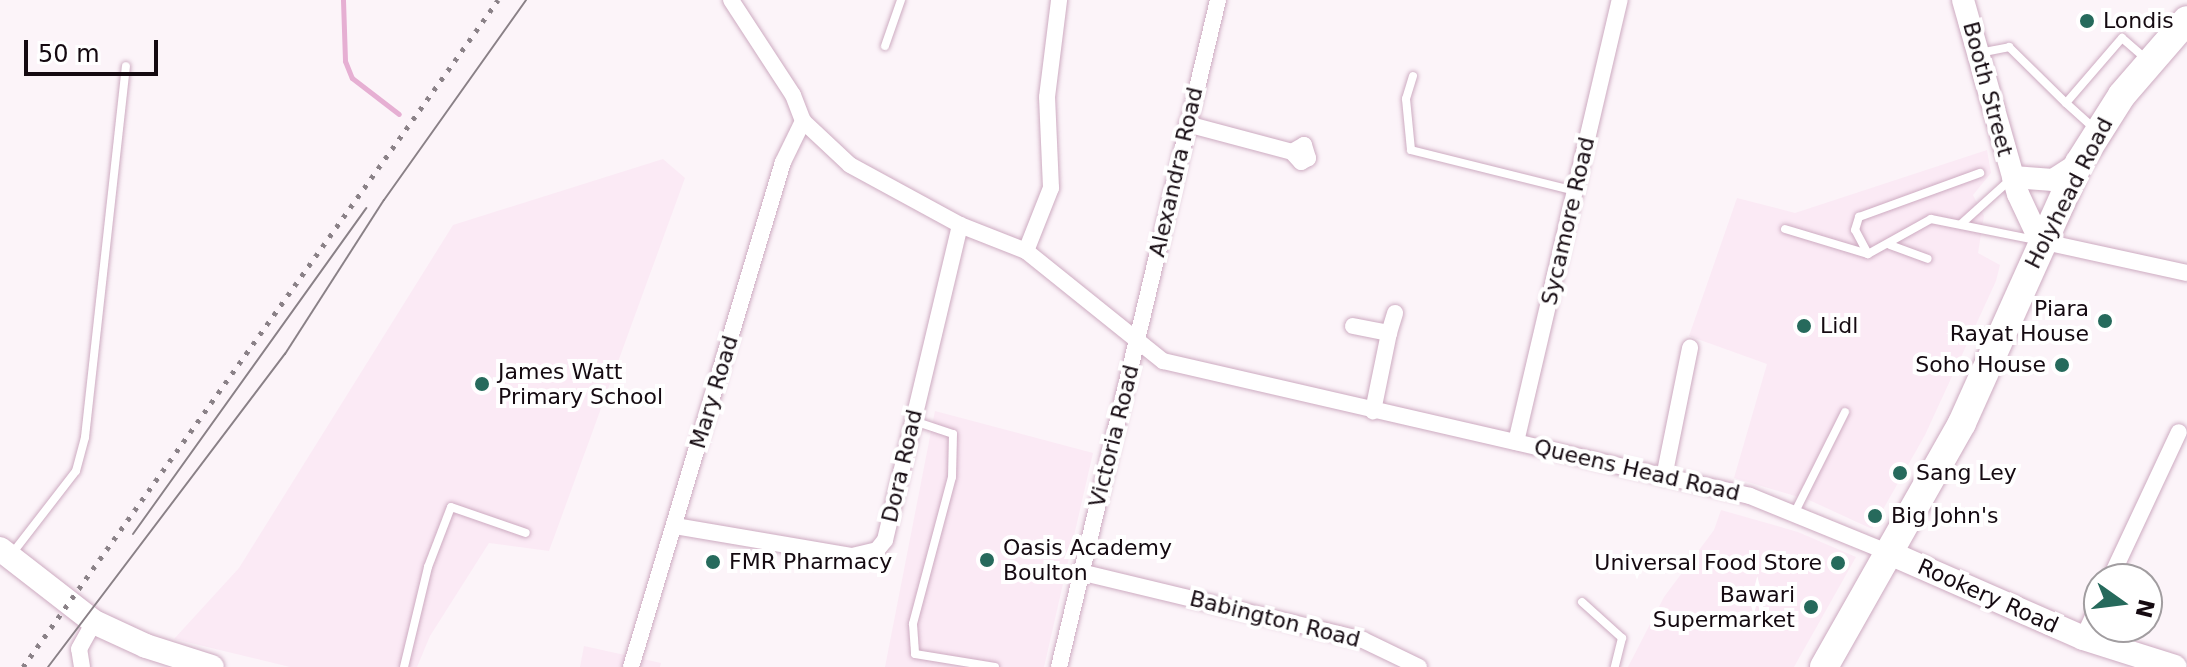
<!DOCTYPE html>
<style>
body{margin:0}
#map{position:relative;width:2187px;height:667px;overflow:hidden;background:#fcf4f9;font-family:"DejaVu Sans",sans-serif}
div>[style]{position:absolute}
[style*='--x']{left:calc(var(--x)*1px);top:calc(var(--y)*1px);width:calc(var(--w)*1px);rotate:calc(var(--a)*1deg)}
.built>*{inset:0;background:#fbeaf5}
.stream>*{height:5px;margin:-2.5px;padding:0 2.5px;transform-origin:2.5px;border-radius:2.5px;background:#e6afd3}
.roads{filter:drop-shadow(0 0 2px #cdabc1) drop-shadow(0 0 2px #cdabc1)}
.lane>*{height:8px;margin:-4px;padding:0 4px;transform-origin:4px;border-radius:4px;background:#fff}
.street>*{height:16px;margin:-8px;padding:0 8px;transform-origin:8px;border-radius:8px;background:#fff}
.secondary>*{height:22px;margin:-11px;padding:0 11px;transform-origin:11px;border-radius:11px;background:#fff}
.primary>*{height:24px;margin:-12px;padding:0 12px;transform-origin:12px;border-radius:12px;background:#fff}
.highway>*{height:28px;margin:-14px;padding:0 14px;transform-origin:14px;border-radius:14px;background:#fff}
.tram>*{height:2px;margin:-1px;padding:0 1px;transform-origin:1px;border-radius:1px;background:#8a8187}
.rail>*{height:5px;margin-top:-2.5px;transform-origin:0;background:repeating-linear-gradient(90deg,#8a8187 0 4px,transparent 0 12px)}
.dots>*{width:22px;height:22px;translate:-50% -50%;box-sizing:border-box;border:4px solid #fff;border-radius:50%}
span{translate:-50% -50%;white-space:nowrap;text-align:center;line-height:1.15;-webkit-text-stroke:8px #fff;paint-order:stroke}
.poi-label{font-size:22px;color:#150a11}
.left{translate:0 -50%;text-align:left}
.right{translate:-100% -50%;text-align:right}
.street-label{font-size:22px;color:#150a11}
.north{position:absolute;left:2083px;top:563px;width:80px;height:80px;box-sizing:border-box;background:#fff;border:2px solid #a19da0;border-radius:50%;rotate:104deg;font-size:22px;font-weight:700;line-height:32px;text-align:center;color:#150a11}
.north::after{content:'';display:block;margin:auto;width:28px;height:36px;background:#266a5c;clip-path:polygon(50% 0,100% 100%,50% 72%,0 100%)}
.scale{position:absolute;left:24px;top:40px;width:134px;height:36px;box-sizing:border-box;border:4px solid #150a11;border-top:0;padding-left:10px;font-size:24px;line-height:28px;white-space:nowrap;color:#150a11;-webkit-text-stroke:6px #fff;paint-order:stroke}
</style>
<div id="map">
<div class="built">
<i style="clip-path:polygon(1987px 150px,1991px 173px,1973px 195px,1984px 216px,1978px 253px,2000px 265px,1996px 281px,1925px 435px,1872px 529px,1809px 500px,1734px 478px,1767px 364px,1689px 336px,1737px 198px,1795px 213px)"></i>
<i style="clip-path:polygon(663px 159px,685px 178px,549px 551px,489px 543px,430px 636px,417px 667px,290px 667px,174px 639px,239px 568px,453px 225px)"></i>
<i style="clip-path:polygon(935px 411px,1093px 453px,1044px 667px,885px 667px)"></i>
<i style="clip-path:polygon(1721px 510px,1798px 532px,1856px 557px,1794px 667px,1628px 667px,1664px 597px,1714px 530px)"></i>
<i style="clip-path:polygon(584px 646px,661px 663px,660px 667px,580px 667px)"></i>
</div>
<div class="stream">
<i style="--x:343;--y:0;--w:61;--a:88.1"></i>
<i style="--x:345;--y:61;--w:18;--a:68"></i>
<i style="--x:352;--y:78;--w:59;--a:37.5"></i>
</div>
<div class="roads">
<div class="lane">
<i style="--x:885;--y:46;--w:49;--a:-70.8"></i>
<i style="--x:1979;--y:53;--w:31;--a:-11"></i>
<i style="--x:2009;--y:47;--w:80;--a:44.5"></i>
<i style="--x:2066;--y:103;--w:86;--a:-49.3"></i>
<i style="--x:2122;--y:38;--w:35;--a:41"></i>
<i style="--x:1413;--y:76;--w:24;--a:107"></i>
<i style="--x:1406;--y:99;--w:51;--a:84.4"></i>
<i style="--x:1411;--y:150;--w:169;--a:14"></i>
<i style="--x:2066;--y:103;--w:38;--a:42"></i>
<i style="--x:1961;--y:224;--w:67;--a:-42"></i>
<i style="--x:1785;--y:229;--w:87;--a:16.8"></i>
<i style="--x:1868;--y:254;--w:72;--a:-29.1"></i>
<i style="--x:1931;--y:219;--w:106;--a:11.4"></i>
<i style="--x:1890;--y:245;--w:40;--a:20.2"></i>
<i style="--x:1868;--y:254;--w:27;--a:-118"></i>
<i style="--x:1855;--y:230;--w:14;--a:-73"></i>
<i style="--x:1859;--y:217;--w:129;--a:-20"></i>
<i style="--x:914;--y:421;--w:41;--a:18.4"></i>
<i style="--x:953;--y:434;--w:43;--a:91.3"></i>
<i style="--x:952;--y:477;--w:152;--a:104.9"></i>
<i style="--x:913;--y:624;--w:30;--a:86"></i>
<i style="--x:915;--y:654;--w:81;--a:9.2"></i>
<i style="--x:1794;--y:514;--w:114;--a:-63.4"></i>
<i style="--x:11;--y:555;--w:106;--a:-52.3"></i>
<i style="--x:76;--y:471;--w:35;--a:-75"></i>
<i style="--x:85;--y:437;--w:373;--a:-83.7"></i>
<i style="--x:1582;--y:602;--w:54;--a:42"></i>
<i style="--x:1622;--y:638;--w:30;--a:104"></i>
<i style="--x:404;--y:667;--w:103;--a:-76.5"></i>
<i style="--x:428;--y:567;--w:64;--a:-69"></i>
<i style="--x:451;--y:507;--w:79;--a:19.1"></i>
</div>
<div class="street">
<i style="--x:731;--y:0;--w:113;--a:56.9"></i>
<i style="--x:793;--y:95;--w:28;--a:69"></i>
<i style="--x:803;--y:121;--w:64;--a:43.1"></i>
<i style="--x:850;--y:165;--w:125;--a:28.6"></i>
<i style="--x:960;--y:225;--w:71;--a:21.5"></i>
<i style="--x:1026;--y:251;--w:176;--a:38.8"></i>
<i style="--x:1163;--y:361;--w:602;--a:12.95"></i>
<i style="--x:1750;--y:496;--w:153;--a:22.2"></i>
<i style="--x:1187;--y:124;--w:109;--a:14.9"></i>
<i style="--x:1304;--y:145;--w:14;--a:73"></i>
<i style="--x:1308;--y:158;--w:8;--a:150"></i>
<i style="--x:1301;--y:162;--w:13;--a:-132"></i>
<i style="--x:1292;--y:152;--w:14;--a:-30"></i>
<i style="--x:2040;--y:241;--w:150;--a:12.3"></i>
<i style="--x:1026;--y:251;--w:68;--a:-68.4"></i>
<i style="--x:1051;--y:188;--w:91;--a:-92.5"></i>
<i style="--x:1047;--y:97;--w:98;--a:-82.9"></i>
<i style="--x:1353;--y:326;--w:37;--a:11"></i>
<i style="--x:1389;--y:333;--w:80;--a:101.6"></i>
<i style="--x:1389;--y:333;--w:21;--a:-73"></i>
<i style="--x:1516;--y:442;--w:454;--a:-76.8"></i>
<i style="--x:1664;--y:477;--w:132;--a:-78.6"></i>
<i style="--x:675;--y:526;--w:180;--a:9.6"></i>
<i style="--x:852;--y:556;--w:26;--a:-13"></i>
<i style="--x:877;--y:550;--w:13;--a:-51"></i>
<i style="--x:885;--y:540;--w:324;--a:-76.6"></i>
<i style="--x:1080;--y:572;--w:291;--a:13.5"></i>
<i style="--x:1363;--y:640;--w:62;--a:25.7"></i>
<i style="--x:2110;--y:579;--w:162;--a:-64.9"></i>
<i style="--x:2083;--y:638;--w:38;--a:-65"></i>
<i style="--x:82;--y:667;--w:18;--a:-99"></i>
<i style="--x:79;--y:649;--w:31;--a:-61"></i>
<i style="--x:631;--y:667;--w:527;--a:-73.25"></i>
<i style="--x:783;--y:162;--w:46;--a:-64"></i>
<i style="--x:1059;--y:667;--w:686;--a:-76.59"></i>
</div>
<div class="secondary">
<i style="--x:1963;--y:0;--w:202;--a:74.2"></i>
<i style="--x:2018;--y:194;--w:52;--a:64.9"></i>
<i style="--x:2013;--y:177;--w:40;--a:4.3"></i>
<i style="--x:2053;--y:180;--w:31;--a:-33"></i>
</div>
<div class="primary">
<i style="--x:0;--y:549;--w:119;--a:37.8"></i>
<i style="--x:94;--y:622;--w:57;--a:24.8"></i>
<i style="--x:146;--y:646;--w:69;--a:17.7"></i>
<i style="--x:1892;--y:554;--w:209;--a:23.7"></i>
<i style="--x:2083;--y:638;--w:96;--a:17.5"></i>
</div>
<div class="highway">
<i style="--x:1824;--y:667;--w:280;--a:-60.5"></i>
<i style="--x:1962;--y:423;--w:285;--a:-65.8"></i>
<i style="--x:2079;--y:163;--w:80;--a:-57.7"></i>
<i style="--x:2122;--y:95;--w:99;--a:-49.1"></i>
</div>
</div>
<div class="tram">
<i style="--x:133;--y:534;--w:401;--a:-54.4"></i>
<i style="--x:48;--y:667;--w:393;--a:-52.9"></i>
<i style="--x:285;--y:354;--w:183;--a:-57.3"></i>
<i style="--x:384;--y:200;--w:245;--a:-54.6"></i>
</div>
<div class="rail">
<i style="--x:23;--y:667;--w:819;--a:-54.54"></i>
</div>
<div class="dots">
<i style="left:2087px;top:21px;background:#266a5c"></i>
<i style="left:2105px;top:321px;background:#266a5c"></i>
<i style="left:1804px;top:326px;background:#266a5c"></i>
<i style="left:2062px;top:365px;background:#266a5c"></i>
<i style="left:482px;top:384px;background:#266a5c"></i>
<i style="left:1900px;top:473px;background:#266a5c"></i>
<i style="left:1875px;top:516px;background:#266a5c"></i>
<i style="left:987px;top:560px;background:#266a5c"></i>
<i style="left:713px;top:562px;background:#266a5c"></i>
<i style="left:1838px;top:563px;background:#266a5c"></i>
<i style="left:1811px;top:607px;background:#266a5c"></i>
</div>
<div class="poi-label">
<span class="left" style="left:2103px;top:21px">Londis</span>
<span class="right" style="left:2089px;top:321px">Piara<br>Rayat House</span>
<span class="left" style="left:1820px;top:326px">Lidl</span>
<span class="right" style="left:2046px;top:365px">Soho House</span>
<span class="left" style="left:498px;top:384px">James Watt<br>Primary School</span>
<span class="left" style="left:1916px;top:473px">Sang Ley</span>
<span class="left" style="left:1891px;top:516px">Big John's</span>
<span class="left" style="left:1003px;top:560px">Oasis Academy<br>Boulton</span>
<span class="left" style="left:729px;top:562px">FMR Pharmacy</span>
<span class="right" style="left:1822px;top:563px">Universal Food Store</span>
<span class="right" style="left:1795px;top:607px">Bawari<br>Supermarket</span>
</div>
<div class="street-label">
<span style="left:1988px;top:89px;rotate:75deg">Booth Street</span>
<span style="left:1176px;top:172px;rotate:-77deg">Alexandra Road</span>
<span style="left:2069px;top:193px;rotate:-63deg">Holyhead Road</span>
<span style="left:1568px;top:221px;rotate:-77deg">Sycamore Road</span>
<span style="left:714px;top:392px;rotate:-73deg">Mary Road</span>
<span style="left:1114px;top:436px;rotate:-76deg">Victoria Road</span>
<span style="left:902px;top:466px;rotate:-77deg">Dora Road</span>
<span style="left:1637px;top:470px;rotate:13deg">Queens Head Road</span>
<span style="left:1988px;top:596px;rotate:24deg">Rookery Road</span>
<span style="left:1275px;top:619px;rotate:14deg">Babington Road</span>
</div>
<div class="north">N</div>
<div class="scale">50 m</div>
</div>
